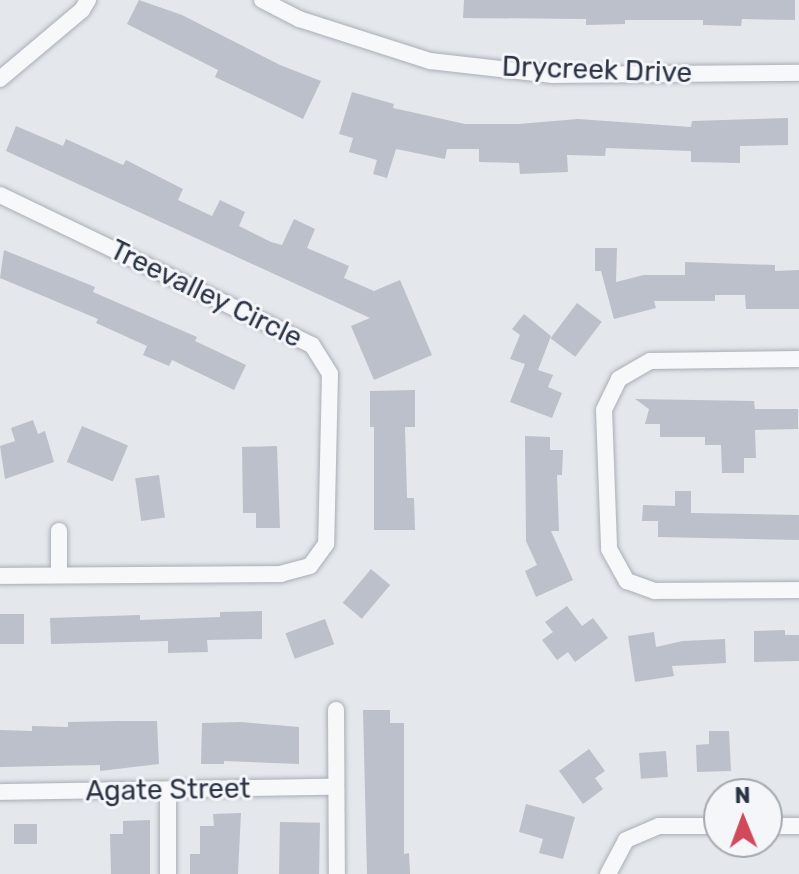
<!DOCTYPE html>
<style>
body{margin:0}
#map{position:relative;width:799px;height:874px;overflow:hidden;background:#e4e7ec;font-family:Rubik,sans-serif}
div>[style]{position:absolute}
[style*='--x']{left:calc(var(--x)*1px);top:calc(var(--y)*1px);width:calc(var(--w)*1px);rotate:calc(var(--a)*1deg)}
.building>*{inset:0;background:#bbc0ca;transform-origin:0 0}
.roads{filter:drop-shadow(0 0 2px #a9aeb7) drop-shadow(0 0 2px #a9aeb7)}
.minor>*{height:16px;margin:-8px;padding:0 8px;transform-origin:8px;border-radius:8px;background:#f7f8fa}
span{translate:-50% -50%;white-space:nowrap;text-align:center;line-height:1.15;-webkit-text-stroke:6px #f4f6f9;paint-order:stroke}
.street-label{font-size:28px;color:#2b3445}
.north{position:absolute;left:703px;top:778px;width:80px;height:80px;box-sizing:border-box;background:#f4f6f9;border:2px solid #a4a8b1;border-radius:50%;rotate:359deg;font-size:22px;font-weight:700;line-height:32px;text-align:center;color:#2b3445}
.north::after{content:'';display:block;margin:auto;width:28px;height:36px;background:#d1495b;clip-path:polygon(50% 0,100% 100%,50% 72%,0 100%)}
</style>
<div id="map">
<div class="building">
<i style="clip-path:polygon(139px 0,182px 15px,280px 65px,321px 81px,303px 119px,215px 77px,218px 70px,127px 24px)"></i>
<i style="clip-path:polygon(464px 0,795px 0,795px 20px,742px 19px,741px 26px,703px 25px,703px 20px,625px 20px,625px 24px,586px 25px,586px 19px,463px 18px)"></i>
<i style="clip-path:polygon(352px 92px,394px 104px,393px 108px,465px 124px,518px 124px,578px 119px,691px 127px,692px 121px,788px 118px,788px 145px,740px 146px,740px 163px,691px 162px,691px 151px,606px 148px,605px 156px,567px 155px,568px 172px,520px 174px,519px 163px,479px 162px,479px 149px,447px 149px,445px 159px,396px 149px,387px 178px,373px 174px,377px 160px,349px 152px,353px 138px,339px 134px)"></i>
<i style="clip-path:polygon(16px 126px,63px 146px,66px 139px,123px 165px,126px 160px,183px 189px,178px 200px,212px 216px,220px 200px,245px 212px,239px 226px,271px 242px,282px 245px,294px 219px,315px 229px,307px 248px,349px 266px,344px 278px,374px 291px,400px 280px,432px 355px,374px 380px,351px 326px,370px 318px,6px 151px)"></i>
<i style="clip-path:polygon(595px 248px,617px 248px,616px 282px,644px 275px,685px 275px,685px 262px,775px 265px,775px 271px,799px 270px,799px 309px,746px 309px,745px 295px,715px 295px,715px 301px,654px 301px,656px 308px,614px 319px,601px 271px,595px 271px)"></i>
<i style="clip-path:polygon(4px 250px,95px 287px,93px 292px,197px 337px,195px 341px,246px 365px,234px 390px,172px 360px,169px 366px,143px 355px,147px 346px,96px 323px,98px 319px,0 278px)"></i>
<i style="left:577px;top:303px;width:31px;height:44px;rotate:37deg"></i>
<i style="clip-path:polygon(524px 314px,551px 336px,538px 370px,553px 375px,548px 387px,562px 393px,552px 418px,510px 402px,525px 364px,510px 359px,520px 335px,512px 329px)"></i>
<i style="clip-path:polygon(415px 390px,415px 427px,405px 427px,407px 498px,414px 498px,415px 530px,374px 530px,374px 427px,370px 427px,370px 391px)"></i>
<i style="clip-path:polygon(635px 399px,754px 401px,755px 409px,798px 409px,798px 429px,755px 430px,756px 458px,744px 458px,744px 473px,722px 473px,721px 445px,705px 445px,705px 437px,660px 437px,660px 424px,645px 424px,649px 409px)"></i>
<i style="clip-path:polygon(33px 420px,38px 434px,45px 431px,54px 462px,5px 479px,0 446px,15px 441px,11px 428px)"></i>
<i style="left:82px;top:426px;width:50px;height:39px;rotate:23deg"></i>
<i style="clip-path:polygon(525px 436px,550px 437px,550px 450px,563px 450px,562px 475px,557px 475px,559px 531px,551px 531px,573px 580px,536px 597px,525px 571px,537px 565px,526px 541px)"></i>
<i style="clip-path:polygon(277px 446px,280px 528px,256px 528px,256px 513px,243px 513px,242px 447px)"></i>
<i style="left:159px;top:475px;width:43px;height:24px;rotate:82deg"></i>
<i style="clip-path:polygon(675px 491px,691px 491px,691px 513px,799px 515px,799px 540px,658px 537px,658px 521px,642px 521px,643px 505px,675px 506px)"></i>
<i style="left:371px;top:569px;width:25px;height:44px;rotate:40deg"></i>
<i style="clip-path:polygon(567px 606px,582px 626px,593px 618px,608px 638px,575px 662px,568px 652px,557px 660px,542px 640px,553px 632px,545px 622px)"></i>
<i style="clip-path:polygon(262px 611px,262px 639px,207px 640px,208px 652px,168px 653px,168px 641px,51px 644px,50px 618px,140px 615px,140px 620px,220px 617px,220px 612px)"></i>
<i style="left:0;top:614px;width:24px;height:30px"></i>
<i style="left:325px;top:619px;width:27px;height:42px;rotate:70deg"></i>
<i style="clip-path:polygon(785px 630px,785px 635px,799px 635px,799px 661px,754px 662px,754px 631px)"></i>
<i style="clip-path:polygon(654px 632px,656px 647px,683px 641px,725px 639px,726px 663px,672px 666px,674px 676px,635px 682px,628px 636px)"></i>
<i style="clip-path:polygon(363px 710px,390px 710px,390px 723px,404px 723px,404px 854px,409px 853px,410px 874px,367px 874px)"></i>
<i style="clip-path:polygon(119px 721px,157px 721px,159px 764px,100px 771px,100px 765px,0 767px,0 730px,32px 731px,32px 726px,68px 727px,68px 722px)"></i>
<i style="clip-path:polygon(240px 722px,299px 727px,299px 764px,224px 761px,224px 764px,201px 764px,202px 723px)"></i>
<i style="clip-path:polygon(709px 731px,729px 731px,731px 771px,697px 772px,696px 745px,709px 744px)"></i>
<i style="clip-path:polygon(589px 749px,605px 771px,595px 778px,603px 789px,583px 804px,559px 771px)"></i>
<i style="left:666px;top:751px;width:26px;height:27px;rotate:86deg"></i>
<i style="clip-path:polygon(526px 804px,575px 817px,563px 859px,539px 853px,543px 839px,519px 832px)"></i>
<i style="clip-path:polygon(241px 813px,238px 874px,190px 874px,190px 854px,200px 854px,200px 826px,214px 826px,213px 814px)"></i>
<i style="clip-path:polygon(150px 820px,150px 874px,111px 874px,110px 834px,123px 834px,123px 821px)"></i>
<i style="left:280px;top:822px;width:40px;height:52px;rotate:1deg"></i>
<i style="left:14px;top:824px;width:23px;height:20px"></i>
</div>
<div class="roads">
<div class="minor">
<i style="--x:262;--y:0;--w:42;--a:27.2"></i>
<i style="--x:299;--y:19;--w:138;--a:17.8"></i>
<i style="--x:430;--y:61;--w:124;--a:6.5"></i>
<i style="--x:553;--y:75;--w:246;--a:-0.5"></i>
<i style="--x:0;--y:79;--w:107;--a:-40.1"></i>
<i style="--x:82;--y:10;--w:12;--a:-59"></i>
<i style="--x:0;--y:195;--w:346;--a:25.7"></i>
<i style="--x:312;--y:345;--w:34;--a:58"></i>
<i style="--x:330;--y:374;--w:170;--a:91.3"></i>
<i style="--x:326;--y:544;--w:27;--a:126"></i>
<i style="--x:310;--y:566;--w:30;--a:165"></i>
<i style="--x:281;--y:574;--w:281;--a:179.6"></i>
<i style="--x:799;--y:359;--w:149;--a:179.2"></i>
<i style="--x:650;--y:361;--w:36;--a:150"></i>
<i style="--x:619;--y:379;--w:34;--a:116"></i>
<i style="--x:604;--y:410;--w:139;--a:87.9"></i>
<i style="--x:609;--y:549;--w:37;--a:61"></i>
<i style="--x:627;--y:581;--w:30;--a:20"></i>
<i style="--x:655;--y:591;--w:144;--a:-0.4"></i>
<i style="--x:59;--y:531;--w:44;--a:90"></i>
<i style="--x:336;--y:710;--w:164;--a:89.7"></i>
<i style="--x:168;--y:790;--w:84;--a:90"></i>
<i style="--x:0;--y:792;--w:336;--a:-0.9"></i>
<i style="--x:767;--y:826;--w:32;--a:0"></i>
<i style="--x:608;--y:874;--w:38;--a:-62"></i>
<i style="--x:626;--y:840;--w:36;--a:-23"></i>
<i style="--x:659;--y:826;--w:60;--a:0"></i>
</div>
</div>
<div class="street-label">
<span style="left:597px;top:70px;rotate:2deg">Drycreek Drive</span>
<span style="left:206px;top:294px;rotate:26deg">Treevalley Circle</span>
<span style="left:168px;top:790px;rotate:-1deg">Agate Street</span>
</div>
<div class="north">N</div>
</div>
